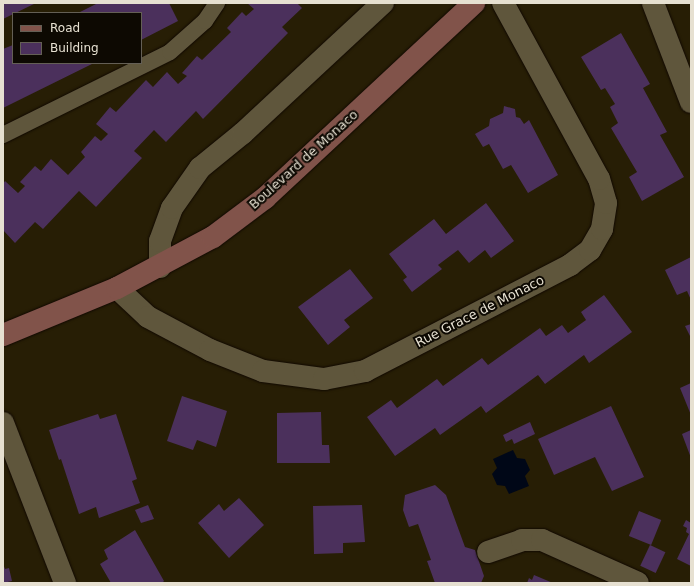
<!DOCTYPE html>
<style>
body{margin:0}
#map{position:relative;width:694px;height:586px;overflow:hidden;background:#271e05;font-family:"DejaVu Sans",sans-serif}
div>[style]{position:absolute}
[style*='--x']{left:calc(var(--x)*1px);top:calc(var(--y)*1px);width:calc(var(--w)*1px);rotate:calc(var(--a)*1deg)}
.water>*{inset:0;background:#000717}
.building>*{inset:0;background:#4b305c;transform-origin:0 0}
.roads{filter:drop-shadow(0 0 1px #100800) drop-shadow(0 0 1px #100800)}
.service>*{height:16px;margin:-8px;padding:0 8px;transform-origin:8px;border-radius:8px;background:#5f563c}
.minor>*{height:22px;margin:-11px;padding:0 11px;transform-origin:11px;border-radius:11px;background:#5f563c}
.secondary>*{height:22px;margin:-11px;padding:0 11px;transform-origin:11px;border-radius:11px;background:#81534a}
span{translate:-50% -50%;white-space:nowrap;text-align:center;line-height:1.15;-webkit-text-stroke:4px #0d0902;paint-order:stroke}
.street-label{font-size:13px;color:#e6e0d1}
.frame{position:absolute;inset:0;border:4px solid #e6e0d1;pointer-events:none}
.legend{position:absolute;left:12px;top:12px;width:130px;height:52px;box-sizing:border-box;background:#0d0902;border:1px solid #645f55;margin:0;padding:5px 7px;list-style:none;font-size:12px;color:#e6e0d1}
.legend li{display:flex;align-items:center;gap:8px;height:20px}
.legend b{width:20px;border:1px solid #645f55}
</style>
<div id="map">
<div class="water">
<i style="clip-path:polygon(513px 450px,517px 458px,525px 459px,530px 470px,525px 476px,529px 486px,509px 494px,505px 486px,497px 485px,492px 474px,497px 468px,493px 459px)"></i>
</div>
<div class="building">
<i style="clip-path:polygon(3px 3px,36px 3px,3px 19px)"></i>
<i style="clip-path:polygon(98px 3px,169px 3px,178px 21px,141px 40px,141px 13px,78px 13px)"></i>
<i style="clip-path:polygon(247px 3px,297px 3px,302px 8px,282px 27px,288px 33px,203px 119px,196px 111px,166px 142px,154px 130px,134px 151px,142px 158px,96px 207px,79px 191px,43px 229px,35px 222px,15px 243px,3px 230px,3px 184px,5px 181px,18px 193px,25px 186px,20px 182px,35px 166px,41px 171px,51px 159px,68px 175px,85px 157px,81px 152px,95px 136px,101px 141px,108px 134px,96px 124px,110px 107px,116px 112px,146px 80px,153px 87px,167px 72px,178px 84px,187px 76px,182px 73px,197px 56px,202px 60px,231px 32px,227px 28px,242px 12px,246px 16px,254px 9px)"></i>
<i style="clip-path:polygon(621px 33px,650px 84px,643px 88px,667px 132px,660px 135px,684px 177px,642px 201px,629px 177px,637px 172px,611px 128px,618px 123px,610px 107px,615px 104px,605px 88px,601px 90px,581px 57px)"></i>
<i style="clip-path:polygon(13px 45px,13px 63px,94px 63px,3px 108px,3px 49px)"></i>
<i style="clip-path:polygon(504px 106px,515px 109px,516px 117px,520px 118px,524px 124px,529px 120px,558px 175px,528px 193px,511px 165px,503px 169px,489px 144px,483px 147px,475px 134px,489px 126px,490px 119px,503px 113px)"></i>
<i style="clip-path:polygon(486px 203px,514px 241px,491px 258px,485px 250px,469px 263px,458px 250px,438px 265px,442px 269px,412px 292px,403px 280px,407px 277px,389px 254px,434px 219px,446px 234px)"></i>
<i style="clip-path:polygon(691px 257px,691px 300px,687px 291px,677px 295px,665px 270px)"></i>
<i style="clip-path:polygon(350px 269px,373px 298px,344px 320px,350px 327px,328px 345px,298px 307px)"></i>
<i style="clip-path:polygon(604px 295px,632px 332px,589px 363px,584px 355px,545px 384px,538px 375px,486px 413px,481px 406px,440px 435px,435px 428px,395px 456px,367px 417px,391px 400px,397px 408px,437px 379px,443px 386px,482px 358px,488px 365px,540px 328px,546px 336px,562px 325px,568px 333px,586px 320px,581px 312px)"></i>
<i style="clip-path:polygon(691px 324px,691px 338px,685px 326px)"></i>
<i style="clip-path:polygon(691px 383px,691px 415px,680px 388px)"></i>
<i style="clip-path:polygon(182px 396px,227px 411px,216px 447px,197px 440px,193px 450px,167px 441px)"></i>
<i style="clip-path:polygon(611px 406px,644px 477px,612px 491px,595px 457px,554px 475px,538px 439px)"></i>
<i style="clip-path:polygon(321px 412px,322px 445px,329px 445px,330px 463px,277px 463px,277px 413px)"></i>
<i style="clip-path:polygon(98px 414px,100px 419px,116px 414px,137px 479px,132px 481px,140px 503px,99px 518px,96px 507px,79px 514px,61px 459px,59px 460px,49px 430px)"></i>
<i style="clip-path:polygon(530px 422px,535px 434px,514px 444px,512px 439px,506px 442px,503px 435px)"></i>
<i style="clip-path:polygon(691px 430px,691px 458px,682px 434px)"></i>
<i style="clip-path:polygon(435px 485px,446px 495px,465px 547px,475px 550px,484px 576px,481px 583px,435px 583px,427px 561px,431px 560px,418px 524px,409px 527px,403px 510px,405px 495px)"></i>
<i style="clip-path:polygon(239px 498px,264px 525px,229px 558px,198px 523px,219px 504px,224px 511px)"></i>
<i style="clip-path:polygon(148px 505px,154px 519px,141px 523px,135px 510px)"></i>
<i style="clip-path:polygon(362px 505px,365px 542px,343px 543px,343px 553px,314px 554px,313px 506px)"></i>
<i style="left:639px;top:511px;width:24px;height:27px;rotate:22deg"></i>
<i style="clip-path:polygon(686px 520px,691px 523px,691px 566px,677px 559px,689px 534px,686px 532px,687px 528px,683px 526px)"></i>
<i style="clip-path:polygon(135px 530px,164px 581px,162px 583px,111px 583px,100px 564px,108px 559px,104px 550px)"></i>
<i style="left:650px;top:545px;width:17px;height:23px;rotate:25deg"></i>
<i style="clip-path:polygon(3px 564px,5px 569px,9px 568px,12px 581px,3px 583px)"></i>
<i style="clip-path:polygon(534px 575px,553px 583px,527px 583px,529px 578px,532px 580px)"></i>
</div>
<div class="roads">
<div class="service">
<i style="--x:3;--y:135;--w:186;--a:-26.4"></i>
<i style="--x:170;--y:52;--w:47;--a:-41.5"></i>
<i style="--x:205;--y:21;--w:22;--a:-56"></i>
</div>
<div class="minor">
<i style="--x:653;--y:3;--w:106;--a:69"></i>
<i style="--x:160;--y:267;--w:26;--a:-90"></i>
<i style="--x:160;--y:241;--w:35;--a:-70"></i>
<i style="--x:172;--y:208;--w:49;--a:-55"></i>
<i style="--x:200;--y:168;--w:55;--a:-39.1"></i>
<i style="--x:243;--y:133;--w:191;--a:-42.9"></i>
<i style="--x:117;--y:288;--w:42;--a:43.1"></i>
<i style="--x:148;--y:317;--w:70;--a:28"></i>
<i style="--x:210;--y:350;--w:57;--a:21.6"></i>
<i style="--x:263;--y:371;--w:62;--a:7.5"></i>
<i style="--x:324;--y:379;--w:42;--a:-11"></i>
<i style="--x:365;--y:371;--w:231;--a:-27.3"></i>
<i style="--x:570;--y:265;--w:25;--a:-37"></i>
<i style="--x:590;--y:250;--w:24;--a:-60"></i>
<i style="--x:602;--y:229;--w:26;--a:-81"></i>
<i style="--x:606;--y:203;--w:25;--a:-106"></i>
<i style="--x:599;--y:179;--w:200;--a:-118.6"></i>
<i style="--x:3;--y:423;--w:172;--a:68.8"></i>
<i style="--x:488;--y:552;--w:36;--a:-19"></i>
<i style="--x:522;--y:540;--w:20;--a:0"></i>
<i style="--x:542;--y:540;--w:105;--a:24.1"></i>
</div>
<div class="secondary">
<i style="--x:3;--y:335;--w:123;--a:-22.4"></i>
<i style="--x:117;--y:288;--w:109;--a:-28"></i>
<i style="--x:213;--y:237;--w:65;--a:-36.9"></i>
<i style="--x:265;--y:198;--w:286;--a:-43"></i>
</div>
</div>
<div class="street-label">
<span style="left:304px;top:160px;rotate:-42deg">Boulevard de Monaco</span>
<span style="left:480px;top:312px;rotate:-27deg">Rue Grace de Monaco</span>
</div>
<div class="frame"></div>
<ul class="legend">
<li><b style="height:5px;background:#81534a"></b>Road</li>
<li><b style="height:11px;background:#4b305c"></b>Building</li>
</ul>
</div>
